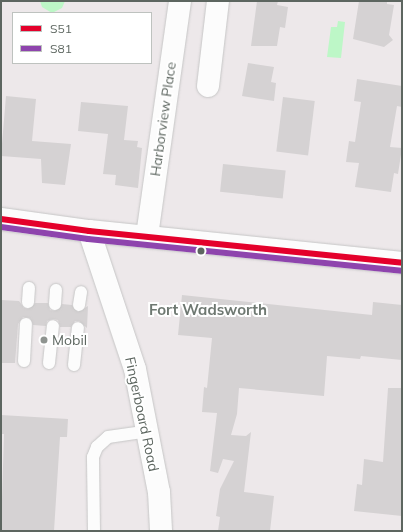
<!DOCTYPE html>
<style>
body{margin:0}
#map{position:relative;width:403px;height:532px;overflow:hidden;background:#ede8ea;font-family:Mulish,sans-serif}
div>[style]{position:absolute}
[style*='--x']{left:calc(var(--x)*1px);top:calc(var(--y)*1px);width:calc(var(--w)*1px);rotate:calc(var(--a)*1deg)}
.water>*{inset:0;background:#bdf7c7}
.building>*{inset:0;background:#d5d2d3;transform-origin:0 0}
.roads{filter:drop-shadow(0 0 1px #c6c6c6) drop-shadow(0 0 1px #c6c6c6)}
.service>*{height:12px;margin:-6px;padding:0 6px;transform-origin:6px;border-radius:6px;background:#fcfcfc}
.minor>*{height:22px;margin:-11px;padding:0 11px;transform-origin:11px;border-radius:11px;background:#fcfcfc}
.tertiary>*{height:22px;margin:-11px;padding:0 11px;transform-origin:11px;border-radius:11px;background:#fcfcfc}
.secondary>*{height:22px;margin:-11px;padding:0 11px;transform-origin:11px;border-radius:11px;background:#fcfcfc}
.bus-1>*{height:6px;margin:-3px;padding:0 3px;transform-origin:3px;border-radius:3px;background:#e4002b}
.bus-2>*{height:6px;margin:-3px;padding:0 3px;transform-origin:3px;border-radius:3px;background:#8e44ad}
.dots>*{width:11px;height:11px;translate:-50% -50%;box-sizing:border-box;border:2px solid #fff;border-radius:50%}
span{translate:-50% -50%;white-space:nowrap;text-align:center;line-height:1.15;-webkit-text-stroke:4px #fff;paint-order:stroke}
.street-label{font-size:14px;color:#5d6660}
.poi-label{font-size:14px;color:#5d6660}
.left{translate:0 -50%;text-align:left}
.neighbourhood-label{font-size:15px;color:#6e7871;font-weight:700}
.frame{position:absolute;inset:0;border:2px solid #5d6660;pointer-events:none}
.legend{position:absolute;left:12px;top:12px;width:140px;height:52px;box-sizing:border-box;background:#fff;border:1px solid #bec2bf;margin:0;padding:5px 7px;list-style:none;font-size:12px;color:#5d6660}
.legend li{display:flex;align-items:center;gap:8px;height:20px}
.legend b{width:20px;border:1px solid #bec2bf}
</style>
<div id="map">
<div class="water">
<i style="clip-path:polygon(40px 1px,65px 1px,62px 8px,52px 13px,42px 7px)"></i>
<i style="clip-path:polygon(338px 21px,345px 22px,341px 58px,327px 57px,331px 27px,337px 27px)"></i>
</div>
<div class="building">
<i style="clip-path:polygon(257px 1px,278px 1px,277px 5px,288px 7px,285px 28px,280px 27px,277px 46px,251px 46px)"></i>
<i style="clip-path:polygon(359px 1px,387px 1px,387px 4px,394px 5px,389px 35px,393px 40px,384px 47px,353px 39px)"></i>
<i style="clip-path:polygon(248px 63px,274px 67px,271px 82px,276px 83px,274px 101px,242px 96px)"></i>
<i style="clip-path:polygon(357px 79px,402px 86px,402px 107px,397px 106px,390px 147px,402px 148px,398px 174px,394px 173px,391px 192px,355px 187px,359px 163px,346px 162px,349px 141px,355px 142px,361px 102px,354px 101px)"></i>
<i style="clip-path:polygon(6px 96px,36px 99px,32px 141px,71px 144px,65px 185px,42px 183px,41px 159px,1px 156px)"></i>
<i style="left:283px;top:97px;width:32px;height:55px;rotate:7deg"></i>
<i style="clip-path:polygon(81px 102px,128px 106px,124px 140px,138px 141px,137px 147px,142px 148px,138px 188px,115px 185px,116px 175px,103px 174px,108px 134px,78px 131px)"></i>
<i style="left:223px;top:164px;width:63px;height:28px;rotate:6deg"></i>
<i style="clip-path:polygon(182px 295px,372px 315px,373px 302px,402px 305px,402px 360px,361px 356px,360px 359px,327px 356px,324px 396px,239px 388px,237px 414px,231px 435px,246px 436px,251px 432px,244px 492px,274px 496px,270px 531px,218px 531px,220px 517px,216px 516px,220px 489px,234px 461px,223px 459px,218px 473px,210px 471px,217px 413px,202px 412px,204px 387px,207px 388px,212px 338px,178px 335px)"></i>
<i style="clip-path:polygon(1px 300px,19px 301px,24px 308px,28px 309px,35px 303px,48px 303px,50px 310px,55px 311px,62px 304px,72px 305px,78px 312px,88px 306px,87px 328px,79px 321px,75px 321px,71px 327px,60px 327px,58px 320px,53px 319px,47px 321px,46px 326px,33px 325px,30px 318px,23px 317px,18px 324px,15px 363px,1px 363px)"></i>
<i style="clip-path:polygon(388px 388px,402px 388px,402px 516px,354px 511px,357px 484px,362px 485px,364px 459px,383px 462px)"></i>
<i style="clip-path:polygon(1px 415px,68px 419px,67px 437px,60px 437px,54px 531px,1px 531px,4px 434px,1px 434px)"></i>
</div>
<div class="roads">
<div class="service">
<i style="--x:28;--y:302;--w:14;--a:-86"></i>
<i style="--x:55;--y:304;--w:14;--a:-86"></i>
<i style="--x:79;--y:305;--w:13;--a:-81"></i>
<i style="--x:24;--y:361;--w:37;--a:-87"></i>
<i style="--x:49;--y:363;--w:37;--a:-84"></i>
<i style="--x:74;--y:365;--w:37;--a:-84"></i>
<i style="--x:94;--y:531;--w:74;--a:-90.8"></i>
<i style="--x:93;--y:457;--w:11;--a:-68"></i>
<i style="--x:97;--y:447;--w:15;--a:-42"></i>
<i style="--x:108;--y:437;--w:41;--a:-8.3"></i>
</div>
<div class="minor">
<i style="--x:208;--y:86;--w:86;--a:-83.3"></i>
<i style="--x:147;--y:236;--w:237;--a:-82"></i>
</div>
<div class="tertiary">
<i style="--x:89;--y:231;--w:145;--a:71.6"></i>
<i style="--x:135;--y:369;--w:125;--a:79"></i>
<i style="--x:159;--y:492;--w:39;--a:87"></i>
</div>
<div class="secondary">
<i style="--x:1;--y:219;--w:89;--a:7.8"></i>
<i style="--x:89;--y:231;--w:315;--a:5.8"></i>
</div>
</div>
<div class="bus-1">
<i style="--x:1;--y:219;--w:89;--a:7.8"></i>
<i style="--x:89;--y:231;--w:315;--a:5.8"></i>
</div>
<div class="bus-2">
<i style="--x:1;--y:227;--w:88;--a:7.9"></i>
<i style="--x:88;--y:239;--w:315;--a:5.8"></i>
</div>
<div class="dots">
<i style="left:201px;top:251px;background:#5d6660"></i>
<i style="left:44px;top:340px;background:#8f9490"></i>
</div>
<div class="street-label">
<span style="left:163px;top:119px;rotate:-82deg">Harborview Place</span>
<span style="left:142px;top:414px;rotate:78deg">Fingerboard Road</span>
</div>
<div class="poi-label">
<span class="left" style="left:52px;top:340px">Mobil</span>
</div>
<div class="neighbourhood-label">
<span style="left:208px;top:310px">Fort Wadsworth</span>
</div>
<div class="frame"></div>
<ul class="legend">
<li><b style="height:5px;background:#e4002b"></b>S51</li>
<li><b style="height:5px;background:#8e44ad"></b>S81</li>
</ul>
</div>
